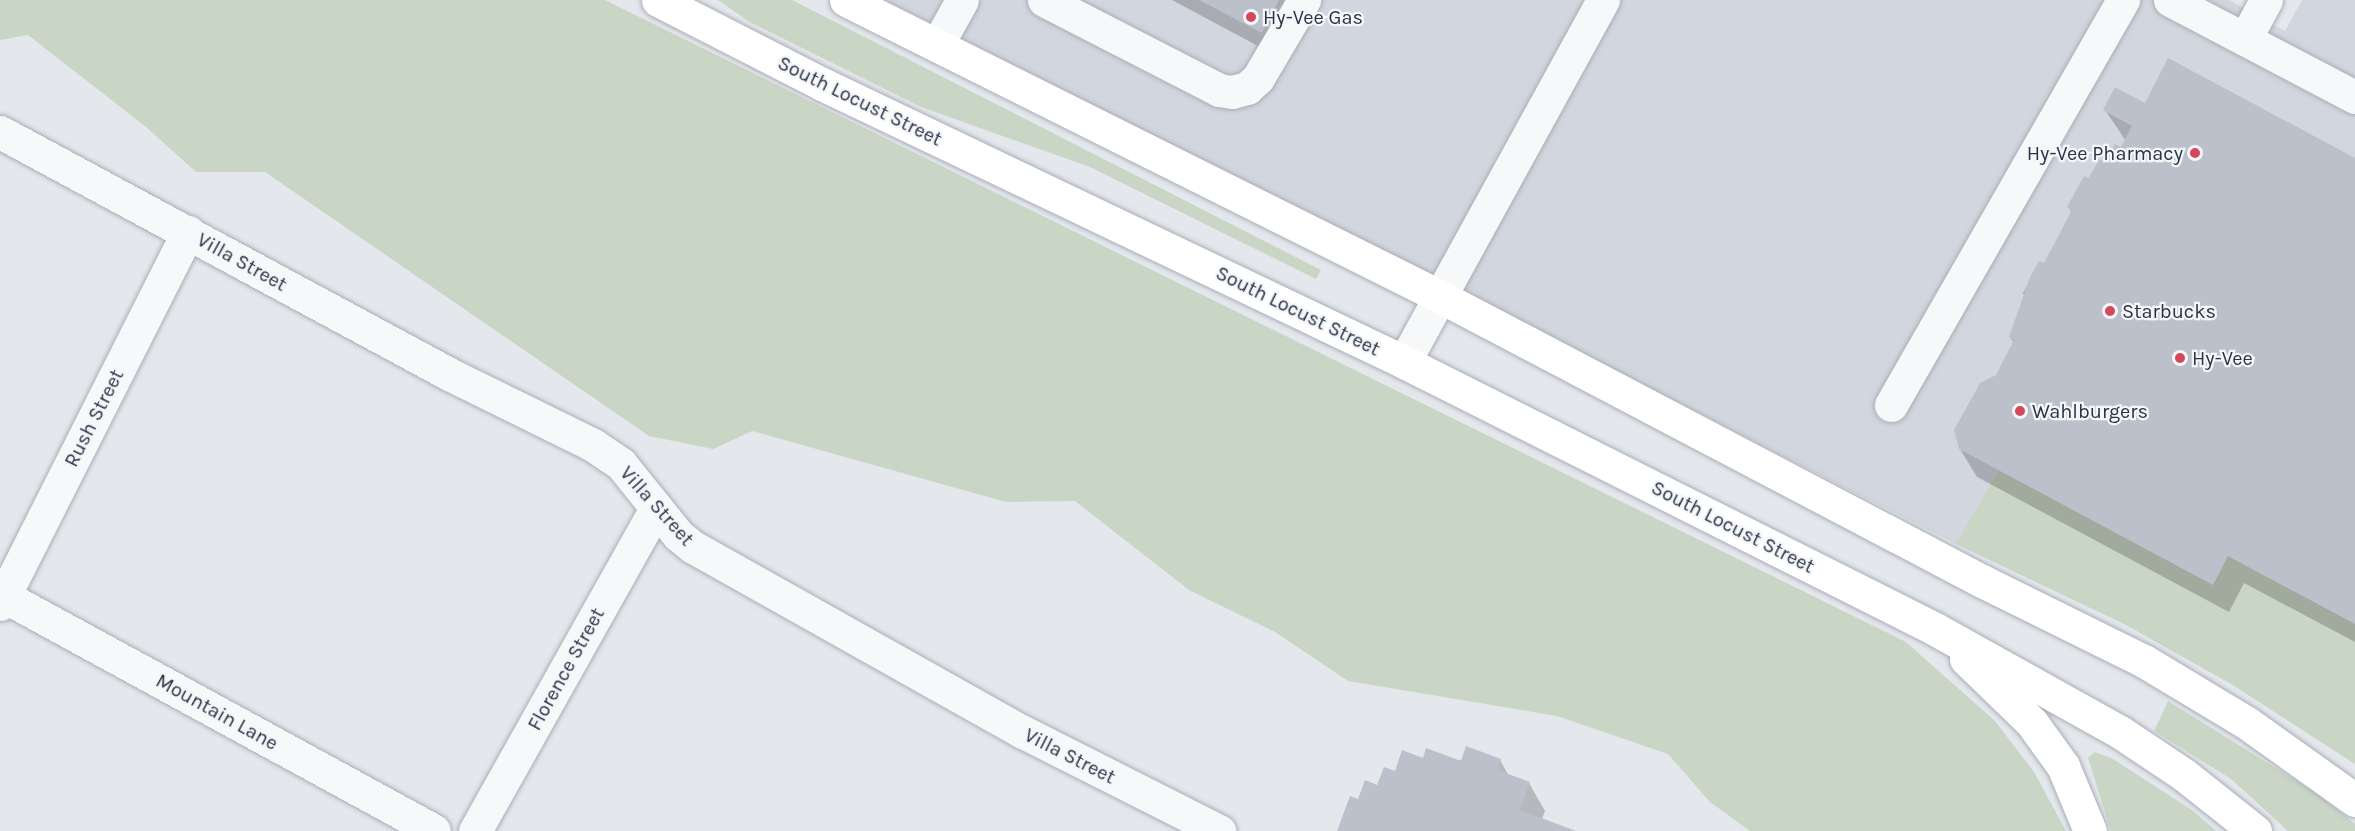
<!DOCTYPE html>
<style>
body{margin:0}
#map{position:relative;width:2355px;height:831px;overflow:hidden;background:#e4e7ec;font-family:Karla,sans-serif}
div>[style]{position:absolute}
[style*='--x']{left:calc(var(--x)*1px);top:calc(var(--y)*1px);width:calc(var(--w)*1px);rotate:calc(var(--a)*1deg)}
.built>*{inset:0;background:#d2d6de}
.green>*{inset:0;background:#c9d6c5}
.shadow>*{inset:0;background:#0003}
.building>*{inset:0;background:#bbc0ca}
.roads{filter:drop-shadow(0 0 2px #a9aeb7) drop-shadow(0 0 2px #a9aeb7)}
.minor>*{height:33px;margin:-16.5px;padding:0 16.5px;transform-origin:16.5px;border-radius:16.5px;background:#f7f8fa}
.highway>*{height:33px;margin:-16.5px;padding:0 16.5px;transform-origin:16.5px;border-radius:16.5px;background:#fff}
.dots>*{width:16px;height:16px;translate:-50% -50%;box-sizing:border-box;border:3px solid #f4f6f9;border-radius:50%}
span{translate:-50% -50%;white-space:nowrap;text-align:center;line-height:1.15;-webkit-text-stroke:4.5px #f4f6f9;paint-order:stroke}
.poi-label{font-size:20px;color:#2b3445}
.left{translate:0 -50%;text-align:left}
.right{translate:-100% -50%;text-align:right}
.street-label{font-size:20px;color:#2b3445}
</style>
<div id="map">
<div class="built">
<i style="clip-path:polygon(885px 0,2229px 0,2285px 31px,2302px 0,2355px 0,2355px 715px,1956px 544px)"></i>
</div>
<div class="green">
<i style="clip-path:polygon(0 0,605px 0,1906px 642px,1995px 721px,2034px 772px,2066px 831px,1750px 831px,1710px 802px,1668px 754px,1557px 716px,1348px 681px,1275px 632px,1189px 590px,1075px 501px,1006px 502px,752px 431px,713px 449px,649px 436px,265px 172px,196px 172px,146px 127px,28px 35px,0 40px)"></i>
<i style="clip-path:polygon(718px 0,792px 0,1321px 270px,1316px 279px,1090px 167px,921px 107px,748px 21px)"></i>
<i style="clip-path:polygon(1999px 470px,2213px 585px,2228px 556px,2355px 624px,2355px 764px,2231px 684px,2124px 624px,1956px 544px)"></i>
<i style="clip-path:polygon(2168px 701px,2319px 795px,2355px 824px,2355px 831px,2288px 831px,2231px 779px,2154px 731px)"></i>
<i style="clip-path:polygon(2095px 752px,2113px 759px,2192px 810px,2216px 831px,2111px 831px,2088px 758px)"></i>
</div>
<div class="shadow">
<i style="clip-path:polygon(1172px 0,1284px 0,1294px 18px,1275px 55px)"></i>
<i style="clip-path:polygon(2145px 105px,2355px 160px,2355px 642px,2244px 583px,2229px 612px,1977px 477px,1960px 449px,2014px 343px,2010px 337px,2026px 299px,2023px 293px,2040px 263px,2045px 265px,2072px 213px,2069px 207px,2126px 141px,2105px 110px)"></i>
<i style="clip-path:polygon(1424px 760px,1500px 760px,1509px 776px,1529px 783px,1545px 811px,1542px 819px,1573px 831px,1339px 831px,1359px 801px,1395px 773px)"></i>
</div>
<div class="building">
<i style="clip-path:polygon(1199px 0,1279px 0,1262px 33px)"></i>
<i style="clip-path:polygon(2168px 58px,2355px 158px,2355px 624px,2228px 556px,2213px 585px,1959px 449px,1954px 430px,1980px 383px,1996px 375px,2014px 340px,2009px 337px,2030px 277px,2039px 261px,2044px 263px,2072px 210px,2067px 207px,2084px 176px,2089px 178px,2099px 159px,2105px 162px,2115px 144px,2121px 147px,2132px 126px,2103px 110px,2115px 87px,2145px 103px)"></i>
<i style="clip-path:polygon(1466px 746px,1501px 759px,1497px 770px,1530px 782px,1520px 810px,1576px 831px,1337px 831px,1350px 796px,1358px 799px,1365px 780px,1377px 785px,1384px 767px,1395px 771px,1402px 750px,1423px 758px,1426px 748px,1461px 761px)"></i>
</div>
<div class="roads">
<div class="minor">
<i style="--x:1044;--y:0;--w:197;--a:27.2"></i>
<i style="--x:1219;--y:90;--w:13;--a:9"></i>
<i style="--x:1232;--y:92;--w:16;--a:-15"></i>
<i style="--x:1247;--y:88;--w:15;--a:-42"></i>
<i style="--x:1258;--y:78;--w:91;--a:-59.5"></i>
<i style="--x:2170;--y:0;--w:209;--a:27.7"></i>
<i style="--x:2245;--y:39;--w:44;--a:-61.7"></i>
<i style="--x:937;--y:45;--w:51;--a:-60.9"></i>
<i style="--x:0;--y:132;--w:510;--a:28.32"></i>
<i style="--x:449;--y:374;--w:161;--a:26.2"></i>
<i style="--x:593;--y:445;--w:34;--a:34"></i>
<i style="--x:621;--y:464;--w:91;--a:51.2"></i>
<i style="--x:678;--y:535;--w:19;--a:39"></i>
<i style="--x:693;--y:547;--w:378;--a:29.3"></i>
<i style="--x:1023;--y:732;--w:220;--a:26.8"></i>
<i style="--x:1404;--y:362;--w:413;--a:-61.2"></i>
<i style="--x:1891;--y:405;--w:467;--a:-60.2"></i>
<i style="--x:0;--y:594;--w:494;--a:28.6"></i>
<i style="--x:0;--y:604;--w:417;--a:-63.2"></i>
<i style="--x:475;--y:831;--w:370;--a:-60.7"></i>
</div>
<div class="highway">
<i style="--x:658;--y:0;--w:184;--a:27.1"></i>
<i style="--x:822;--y:84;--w:645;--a:25.53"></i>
<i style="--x:1404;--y:362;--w:594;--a:26.69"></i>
<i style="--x:1935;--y:629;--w:212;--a:29.1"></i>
<i style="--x:2120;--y:732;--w:76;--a:33.7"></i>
<i style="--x:2183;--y:774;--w:92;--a:38.4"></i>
<i style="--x:846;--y:0;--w:665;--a:26.53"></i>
<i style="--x:1441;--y:297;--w:611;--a:27.7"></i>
<i style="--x:1982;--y:581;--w:181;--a:26.3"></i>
<i style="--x:2144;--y:661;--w:120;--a:31"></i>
<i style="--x:2247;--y:723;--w:133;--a:35.5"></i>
<i style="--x:1966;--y:659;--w:92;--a:44.1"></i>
<i style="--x:2032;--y:723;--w:53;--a:54.2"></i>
<i style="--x:2063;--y:766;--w:70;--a:67.4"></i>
</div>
</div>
<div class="dots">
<i style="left:1251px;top:17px;background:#d1495b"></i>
<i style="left:2195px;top:153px;background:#d1495b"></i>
<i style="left:2110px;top:311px;background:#d1495b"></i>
<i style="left:2180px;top:358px;background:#d1495b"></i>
<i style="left:2020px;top:411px;background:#d1495b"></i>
</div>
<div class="poi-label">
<span class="left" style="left:1263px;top:17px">Hy-Vee Gas</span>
<span class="right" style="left:2183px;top:153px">Hy-Vee Pharmacy</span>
<span class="left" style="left:2122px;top:311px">Starbucks</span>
<span class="left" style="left:2192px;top:358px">Hy-Vee</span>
<span class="left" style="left:2032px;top:411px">Wahlburgers</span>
</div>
<div class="street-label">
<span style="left:860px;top:101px;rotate:26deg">South Locust Street</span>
<span style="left:242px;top:262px;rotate:29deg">Villa Street</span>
<span style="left:1298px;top:311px;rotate:26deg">South Locust Street</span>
<span style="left:94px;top:418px;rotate:-63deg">Rush Street</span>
<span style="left:657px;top:506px;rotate:48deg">Villa Street</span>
<span style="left:1733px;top:527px;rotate:27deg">South Locust Street</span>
<span style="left:566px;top:669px;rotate:-61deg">Florence Street</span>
<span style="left:217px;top:712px;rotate:29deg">Mountain Lane</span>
<span style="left:1070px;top:756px;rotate:27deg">Villa Street</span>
</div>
</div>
